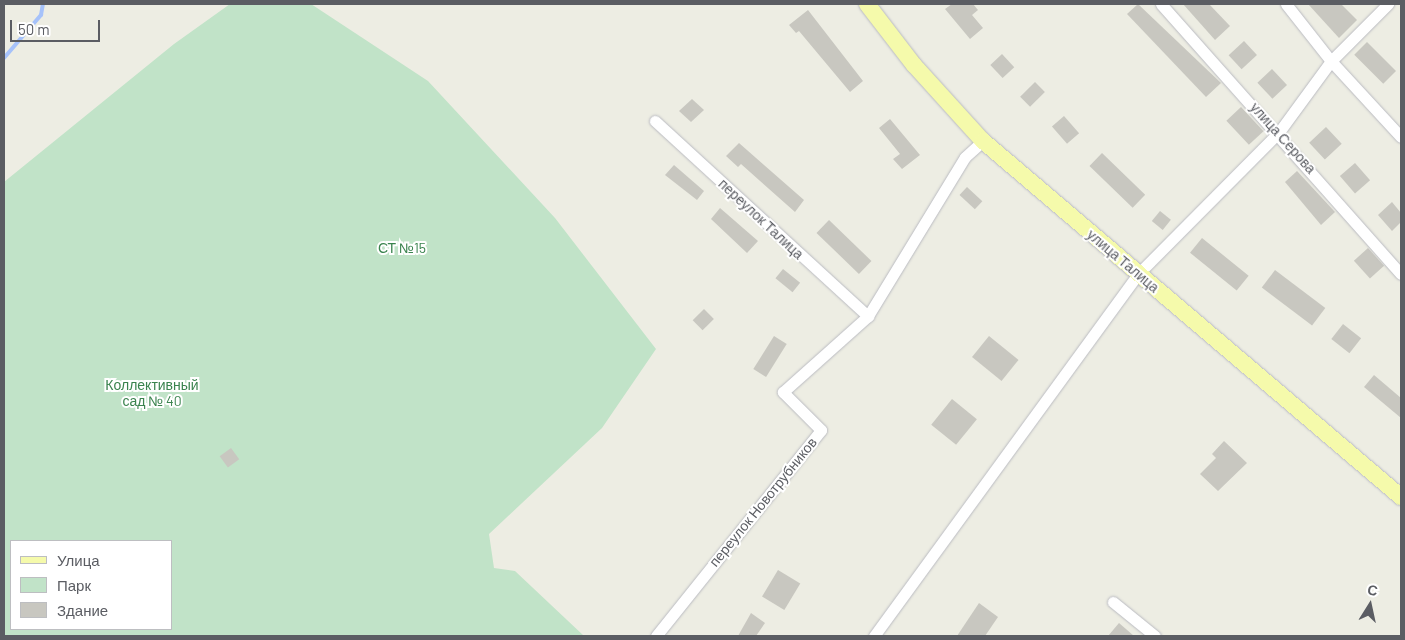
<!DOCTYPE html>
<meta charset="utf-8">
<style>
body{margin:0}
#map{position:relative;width:1405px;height:640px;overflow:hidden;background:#edede3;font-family:Barlow,sans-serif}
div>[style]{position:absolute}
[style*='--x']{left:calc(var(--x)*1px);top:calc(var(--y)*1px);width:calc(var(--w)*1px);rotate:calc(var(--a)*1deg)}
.green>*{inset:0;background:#c1e3c8}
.stream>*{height:4px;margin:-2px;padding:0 2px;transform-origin:2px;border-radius:2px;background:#a6c2fa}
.building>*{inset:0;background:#c8c7c0;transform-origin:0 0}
.roads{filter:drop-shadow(0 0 1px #babbc1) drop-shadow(0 0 1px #babbc1)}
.minor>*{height:11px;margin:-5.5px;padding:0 5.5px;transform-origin:5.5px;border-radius:5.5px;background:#fff}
.primary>*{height:16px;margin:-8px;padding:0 8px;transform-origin:8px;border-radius:8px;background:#f5faab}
span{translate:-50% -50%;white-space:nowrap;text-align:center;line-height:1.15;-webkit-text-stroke:4px #fff;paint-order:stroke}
.street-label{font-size:14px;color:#5b5d63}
.park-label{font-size:14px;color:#3a834e}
.frame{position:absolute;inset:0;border:5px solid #5b5d63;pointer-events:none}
.legend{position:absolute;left:10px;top:540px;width:162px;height:90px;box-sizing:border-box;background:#fff;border:1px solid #bdbec1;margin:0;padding:6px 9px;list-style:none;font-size:15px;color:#5b5d63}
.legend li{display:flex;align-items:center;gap:10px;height:25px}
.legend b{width:25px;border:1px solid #bdbec1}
.north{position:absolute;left:1345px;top:580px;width:50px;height:50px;-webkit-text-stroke:4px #fff;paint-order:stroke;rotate:10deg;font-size:14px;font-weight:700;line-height:20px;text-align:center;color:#5b5d63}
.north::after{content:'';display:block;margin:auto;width:18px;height:22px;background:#5b5d63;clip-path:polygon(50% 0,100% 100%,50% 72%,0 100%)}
.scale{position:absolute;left:10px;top:20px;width:90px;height:22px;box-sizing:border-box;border:2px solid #5b5d63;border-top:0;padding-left:6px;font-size:15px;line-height:18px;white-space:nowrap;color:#5b5d63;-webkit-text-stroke:4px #fff;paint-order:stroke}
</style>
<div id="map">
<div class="green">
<i style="clip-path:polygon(evenodd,230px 4px,311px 4px,428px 81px,555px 218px,656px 349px,602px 428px,489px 534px,494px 568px,515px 571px,584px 636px,4px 636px,4px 182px,174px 44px,230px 4px,11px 541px,171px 541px,171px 629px,11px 629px,11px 541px)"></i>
</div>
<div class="stream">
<i style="--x:4;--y:58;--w:57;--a:-49.3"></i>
<i style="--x:41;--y:15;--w:11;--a:-80"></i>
</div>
<div class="building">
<i style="clip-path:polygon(952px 4px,973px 4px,978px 10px,972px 15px,983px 28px,970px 39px,945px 9px)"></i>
<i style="clip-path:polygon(1138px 4px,1221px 83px,1206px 97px,1127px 14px)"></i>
<i style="clip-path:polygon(1183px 4px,1209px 4px,1230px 26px,1215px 40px)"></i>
<i style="clip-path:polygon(1308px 4px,1341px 4px,1357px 20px,1339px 38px)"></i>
<i style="clip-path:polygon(808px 10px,863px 81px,850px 92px,799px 31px,796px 33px,789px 25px)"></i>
<i style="left:1244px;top:41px;width:19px;height:21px;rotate:47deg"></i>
<i style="left:1367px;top:42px;width:41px;height:18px;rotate:45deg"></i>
<i style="left:1002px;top:54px;width:18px;height:16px;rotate:47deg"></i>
<i style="left:1272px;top:69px;width:22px;height:20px;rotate:47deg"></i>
<i style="left:1035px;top:82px;width:14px;height:21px;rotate:45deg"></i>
<i style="clip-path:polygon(692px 99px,704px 110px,691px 122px,679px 111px)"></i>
<i style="left:1241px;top:107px;width:33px;height:20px;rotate:47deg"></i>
<i style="left:1064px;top:116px;width:23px;height:16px;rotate:49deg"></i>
<i style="clip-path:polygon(890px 119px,920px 155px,902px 169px,893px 159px,900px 154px,879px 128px)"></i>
<i style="left:1326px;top:127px;width:23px;height:23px;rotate:47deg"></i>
<i style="clip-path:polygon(739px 143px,804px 200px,795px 212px,741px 164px,738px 167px,726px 156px)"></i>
<i style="left:1102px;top:153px;width:60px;height:18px;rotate:44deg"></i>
<i style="left:1355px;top:163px;width:23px;height:20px;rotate:49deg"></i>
<i style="clip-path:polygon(674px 165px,704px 191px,697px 200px,665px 175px)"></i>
<i style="clip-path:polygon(1297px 171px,1335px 212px,1321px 225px,1285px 182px)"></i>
<i style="left:967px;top:187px;width:21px;height:11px;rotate:43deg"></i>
<i style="clip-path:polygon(1392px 202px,1401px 213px,1401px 222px,1392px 231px,1378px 215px)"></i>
<i style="clip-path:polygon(720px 208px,758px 241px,747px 253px,711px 219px)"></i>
<i style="left:1160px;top:211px;width:14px;height:13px;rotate:39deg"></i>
<i style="left:829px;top:220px;width:59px;height:18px;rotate:44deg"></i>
<i style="left:1202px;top:238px;width:60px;height:19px;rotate:39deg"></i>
<i style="left:1368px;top:248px;width:24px;height:19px;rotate:48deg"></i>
<i style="left:783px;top:269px;width:22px;height:12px;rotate:39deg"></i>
<i style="left:1275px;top:270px;width:63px;height:22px;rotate:37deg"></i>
<i style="left:704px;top:309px;width:14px;height:16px;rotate:45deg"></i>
<i style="left:1343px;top:324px;width:23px;height:19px;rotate:38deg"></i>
<i style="left:774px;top:336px;width:15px;height:39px;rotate:32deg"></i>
<i style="left:989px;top:336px;width:38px;height:27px;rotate:39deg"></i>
<i style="clip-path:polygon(1374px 375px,1401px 398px,1401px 418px,1364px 387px)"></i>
<i style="left:952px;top:399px;width:32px;height:33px;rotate:39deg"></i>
<i style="clip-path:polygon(1224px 441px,1247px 463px,1218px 491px,1200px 474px,1216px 458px,1212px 454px)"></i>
<i style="left:231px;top:448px;width:14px;height:14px;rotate:54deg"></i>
<i style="left:778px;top:570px;width:26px;height:31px;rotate:31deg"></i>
<i style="clip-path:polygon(979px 603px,998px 617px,985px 636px,957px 636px)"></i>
<i style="clip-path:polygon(751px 613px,765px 623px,756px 636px,738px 636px)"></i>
<i style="clip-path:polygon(1119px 623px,1134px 636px,1108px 636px)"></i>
</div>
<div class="roads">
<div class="minor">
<i style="--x:1161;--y:4;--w:361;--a:48.4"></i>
<i style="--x:1286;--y:4;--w:73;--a:51.7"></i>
<i style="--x:1331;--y:61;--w:103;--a:47.4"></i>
<i style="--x:655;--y:121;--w:289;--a:42.5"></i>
<i style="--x:1113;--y:602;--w:54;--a:39"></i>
<i style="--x:656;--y:636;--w:264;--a:-51.3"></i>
<i style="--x:821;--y:430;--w:54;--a:-135"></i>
<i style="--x:783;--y:392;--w:114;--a:-41.8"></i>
<i style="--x:868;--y:316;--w:186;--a:-58.6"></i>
<i style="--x:965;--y:157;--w:24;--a:-42"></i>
<i style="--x:874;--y:636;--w:449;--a:-53.9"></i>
<i style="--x:1139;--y:273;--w:199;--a:-45.2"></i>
<i style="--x:1279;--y:132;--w:88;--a:-53.8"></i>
<i style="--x:1331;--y:61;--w:81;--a:-45"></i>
</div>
<div class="primary">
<i style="--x:867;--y:4;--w:77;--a:52.4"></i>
<i style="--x:914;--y:65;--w:103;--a:47.8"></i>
<i style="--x:983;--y:141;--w:549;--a:40.42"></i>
</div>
</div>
<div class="street-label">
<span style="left:1283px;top:138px;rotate:48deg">улица Серова</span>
<span style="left:761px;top:219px;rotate:43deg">переулок Талица</span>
<span style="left:1123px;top:261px;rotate:40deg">улица Талица</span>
<span style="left:763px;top:502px;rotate:-51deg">переулок Новотрубников</span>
</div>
<div class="park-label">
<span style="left:402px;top:248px">СТ №15</span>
<span style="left:152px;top:393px">Коллективный<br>сад № 40</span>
</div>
<div class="frame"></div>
<ul class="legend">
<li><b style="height:6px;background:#f5faab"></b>Улица</li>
<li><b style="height:14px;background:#c1e3c8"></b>Парк</li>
<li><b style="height:14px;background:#c8c7c0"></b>Здание</li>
</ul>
<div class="north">С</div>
<div class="scale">50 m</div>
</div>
